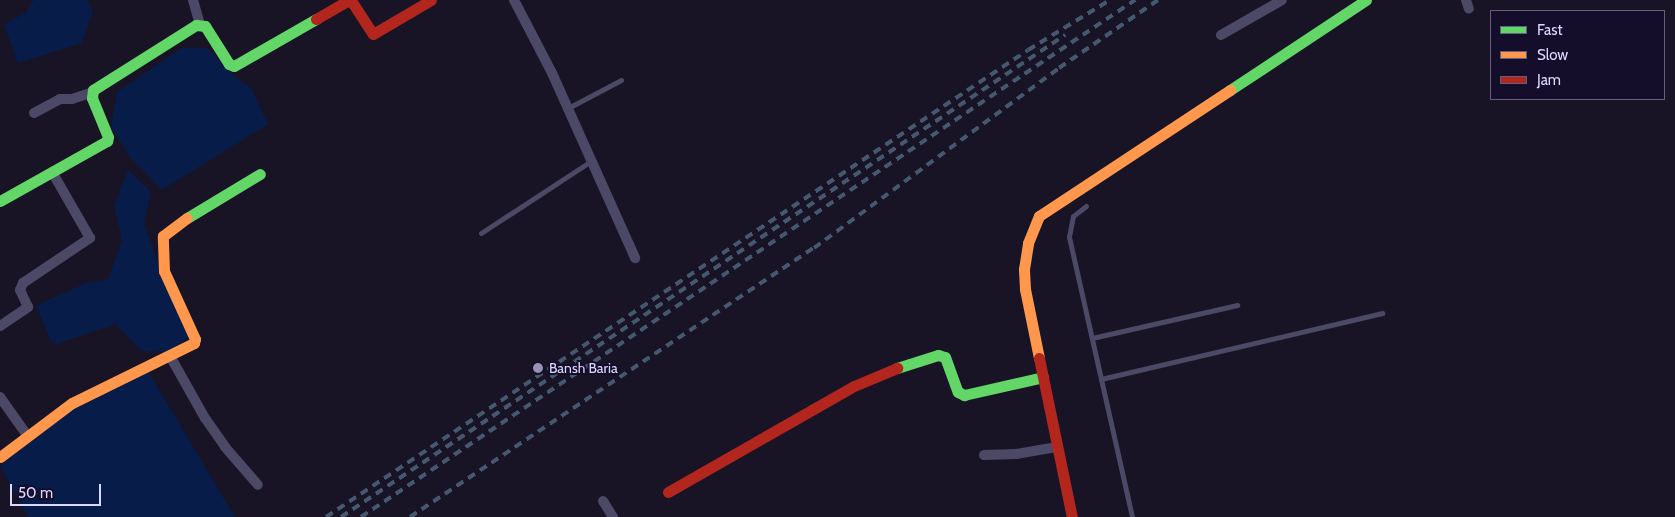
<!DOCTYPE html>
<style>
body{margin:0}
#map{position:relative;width:1675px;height:517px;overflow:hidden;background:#181425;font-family:Cabin,sans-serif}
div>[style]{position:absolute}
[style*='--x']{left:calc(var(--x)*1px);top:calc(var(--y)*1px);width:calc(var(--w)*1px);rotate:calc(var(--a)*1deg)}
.water>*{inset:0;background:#071c49}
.lane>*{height:5px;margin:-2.5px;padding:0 2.5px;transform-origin:2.5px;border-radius:2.5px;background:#4b4966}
.street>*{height:10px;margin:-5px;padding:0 5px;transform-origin:5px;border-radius:5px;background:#4b4966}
.fast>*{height:11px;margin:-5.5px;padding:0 5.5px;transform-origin:5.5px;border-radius:5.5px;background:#63d668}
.slow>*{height:11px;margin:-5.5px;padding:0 5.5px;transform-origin:5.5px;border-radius:5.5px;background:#ff974d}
.jam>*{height:11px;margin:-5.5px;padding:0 5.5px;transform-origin:5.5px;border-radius:5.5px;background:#b3261e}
.rail>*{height:4px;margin-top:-2px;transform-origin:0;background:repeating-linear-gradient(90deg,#44596f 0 8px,transparent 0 14px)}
.dots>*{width:14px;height:14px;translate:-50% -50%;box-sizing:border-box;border:2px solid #140e2b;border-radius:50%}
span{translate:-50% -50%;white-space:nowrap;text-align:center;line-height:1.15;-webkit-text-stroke:4px #140e2b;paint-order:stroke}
.poi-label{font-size:14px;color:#ddd8ff}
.left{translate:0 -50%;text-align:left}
.legend{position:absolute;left:1490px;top:10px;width:175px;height:90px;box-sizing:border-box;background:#140e2b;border:1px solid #645f80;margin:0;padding:6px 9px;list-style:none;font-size:15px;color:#ddd8ff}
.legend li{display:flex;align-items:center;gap:10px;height:25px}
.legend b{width:25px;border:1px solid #645f80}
.scale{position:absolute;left:10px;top:484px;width:91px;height:22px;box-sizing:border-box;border:2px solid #ddd8ff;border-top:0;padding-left:6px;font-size:15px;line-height:18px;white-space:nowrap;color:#ddd8ff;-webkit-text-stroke:4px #140e2b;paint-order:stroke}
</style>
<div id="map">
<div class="water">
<i style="clip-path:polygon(34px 0,87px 0,93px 11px,82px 43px,18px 63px,4px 25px,26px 12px)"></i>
<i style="clip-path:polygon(182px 48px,207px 48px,233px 75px,251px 88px,268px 124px,162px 190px,130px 157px,111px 127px,117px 92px)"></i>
<i style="clip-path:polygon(128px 170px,151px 192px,144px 223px,160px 268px,190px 337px,167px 352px,142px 351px,115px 324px,53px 345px,36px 306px,86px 283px,108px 279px,122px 240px,114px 206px)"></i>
<i style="clip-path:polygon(147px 369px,235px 517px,28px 517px,0 466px,58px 418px)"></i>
</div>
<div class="lane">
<i style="--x:568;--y:108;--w:60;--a:-27.8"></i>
<i style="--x:1086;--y:206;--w:16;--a:142"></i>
<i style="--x:1073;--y:216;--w:21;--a:101"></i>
<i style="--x:1069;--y:237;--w:287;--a:77.3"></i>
<i style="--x:481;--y:233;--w:131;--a:-33.2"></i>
<i style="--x:1092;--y:338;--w:149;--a:-12.8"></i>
<i style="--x:1101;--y:379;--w:289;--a:-13.2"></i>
</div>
<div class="street">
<i style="--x:193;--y:0;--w:25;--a:74"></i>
<i style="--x:514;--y:0;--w:82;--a:62.5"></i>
<i style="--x:552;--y:73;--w:203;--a:65.8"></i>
<i style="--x:1466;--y:0;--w:9;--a:72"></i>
<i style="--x:1221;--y:35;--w:70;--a:-29.8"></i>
<i style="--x:34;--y:113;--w:30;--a:-28"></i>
<i style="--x:60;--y:99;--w:12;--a:0"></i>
<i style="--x:72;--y:99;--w:20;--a:-18"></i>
<i style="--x:0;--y:326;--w:34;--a:-34"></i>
<i style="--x:28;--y:307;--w:19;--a:-115"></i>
<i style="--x:20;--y:290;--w:8;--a:-67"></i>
<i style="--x:23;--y:283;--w:81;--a:-33.9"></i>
<i style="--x:90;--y:238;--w:76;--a:-119.9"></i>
<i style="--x:170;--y:356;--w:71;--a:60.6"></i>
<i style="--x:205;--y:418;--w:35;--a:55"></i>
<i style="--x:225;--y:447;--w:50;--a:49"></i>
<i style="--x:0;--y:397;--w:47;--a:54.6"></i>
<i style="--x:984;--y:455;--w:32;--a:-2"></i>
<i style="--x:1016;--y:454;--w:42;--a:-9.7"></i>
<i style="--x:603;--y:501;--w:19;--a:58"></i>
</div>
<div class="fast">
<i style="--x:1230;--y:90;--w:163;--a:-33.5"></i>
<i style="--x:0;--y:201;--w:123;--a:-29.3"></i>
<i style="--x:107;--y:141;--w:4;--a:-76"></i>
<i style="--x:108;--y:137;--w:42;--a:-112.3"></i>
<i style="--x:92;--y:98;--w:8;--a:-83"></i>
<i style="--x:93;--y:90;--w:122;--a:-32.3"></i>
<i style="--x:196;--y:25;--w:9;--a:6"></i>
<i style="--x:205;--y:26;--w:45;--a:57.7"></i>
<i style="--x:229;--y:64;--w:5;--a:22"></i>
<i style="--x:234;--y:66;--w:95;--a:-29.8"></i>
<i style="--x:187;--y:218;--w:85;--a:-31.1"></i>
<i style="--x:897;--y:368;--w:43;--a:-17.6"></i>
<i style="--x:938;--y:355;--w:7;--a:16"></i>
<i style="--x:945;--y:357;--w:37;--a:70"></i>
<i style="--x:958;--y:392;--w:7;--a:27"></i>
<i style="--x:964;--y:395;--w:81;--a:-12.8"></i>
</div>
<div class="slow">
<i style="--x:1039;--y:358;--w:70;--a:-101.5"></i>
<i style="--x:1025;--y:289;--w:20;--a:-93"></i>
<i style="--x:1024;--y:269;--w:26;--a:-81"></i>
<i style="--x:1028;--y:243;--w:29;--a:-68"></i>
<i style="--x:1039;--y:216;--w:229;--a:-33.4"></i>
<i style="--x:0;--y:457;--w:90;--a:-36.9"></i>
<i style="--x:72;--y:403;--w:136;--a:-26.2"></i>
<i style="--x:194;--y:343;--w:4;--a:-76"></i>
<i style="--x:195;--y:339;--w:75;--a:-114.5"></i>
<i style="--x:164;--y:271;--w:35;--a:-92"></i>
<i style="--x:163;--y:236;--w:30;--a:-37"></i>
</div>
<div class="jam">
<i style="--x:316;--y:19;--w:36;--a:-30"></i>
<i style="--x:347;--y:1;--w:5;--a:11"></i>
<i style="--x:352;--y:2;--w:38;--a:57"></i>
<i style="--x:373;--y:34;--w:67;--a:-30.4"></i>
<i style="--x:1039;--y:358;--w:162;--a:78.3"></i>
<i style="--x:668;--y:492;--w:214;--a:-29.7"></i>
<i style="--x:854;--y:386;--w:47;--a:-22.7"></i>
</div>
<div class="rail">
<i style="--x:326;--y:517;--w:843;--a:-33.63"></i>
<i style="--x:1028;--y:50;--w:96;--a:-31.4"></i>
<i style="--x:341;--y:517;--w:870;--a:-33.65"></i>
<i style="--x:361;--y:517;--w:931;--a:-33.74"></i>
<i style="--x:410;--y:517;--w:485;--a:-33.7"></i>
<i style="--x:814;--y:248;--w:304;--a:-36.3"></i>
<i style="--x:1059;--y:68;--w:120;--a:-34.5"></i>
</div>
<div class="dots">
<i style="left:538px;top:368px;background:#9893b3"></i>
</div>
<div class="poi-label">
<span class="left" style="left:549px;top:368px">Bansh Baria</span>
</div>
<ul class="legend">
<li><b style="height:6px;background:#63d668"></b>Fast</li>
<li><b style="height:6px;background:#ff974d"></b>Slow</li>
<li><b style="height:6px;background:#b3261e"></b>Jam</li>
</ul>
<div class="scale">50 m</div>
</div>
